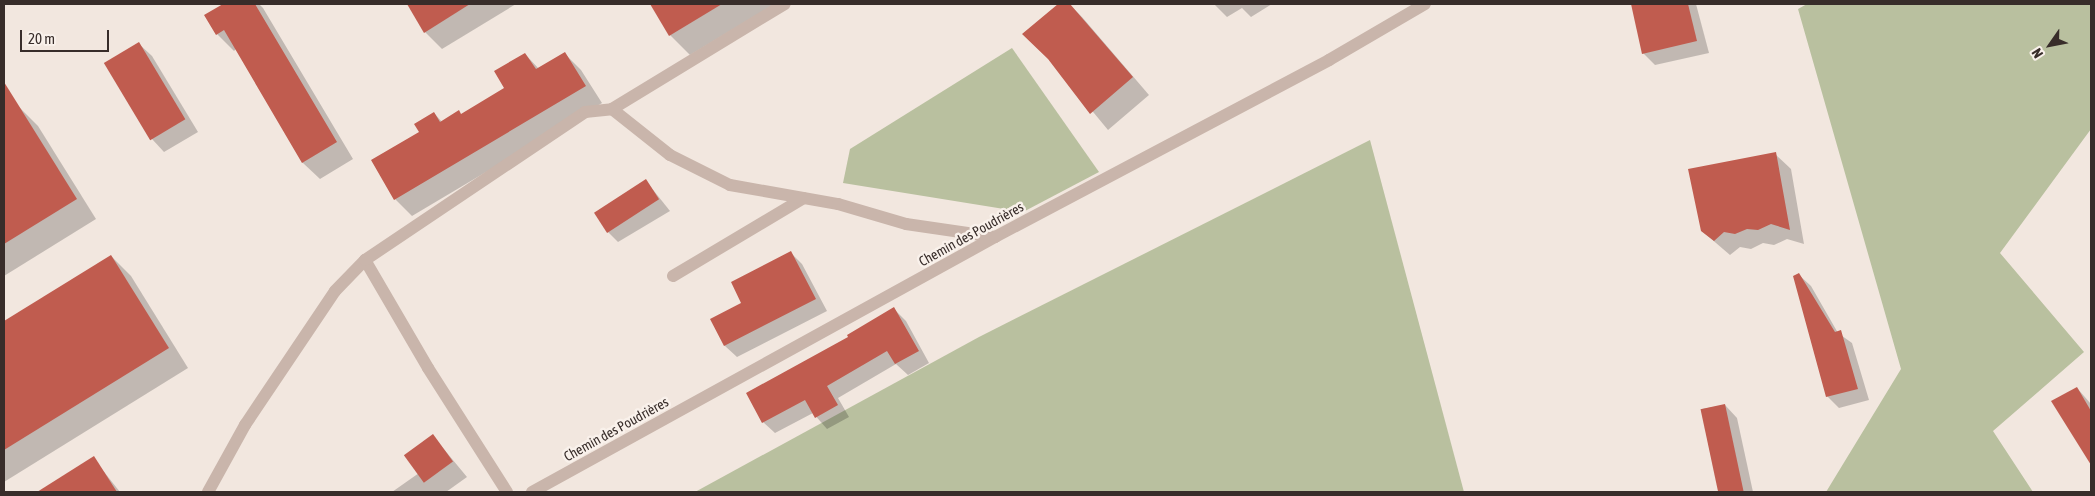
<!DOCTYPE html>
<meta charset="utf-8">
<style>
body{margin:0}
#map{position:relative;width:2095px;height:496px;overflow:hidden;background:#f2e7df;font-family:"Asap Condensed",sans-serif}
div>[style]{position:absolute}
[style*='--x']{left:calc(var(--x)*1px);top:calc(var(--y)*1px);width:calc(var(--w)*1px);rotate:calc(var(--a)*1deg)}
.green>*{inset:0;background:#b9c09f}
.shadow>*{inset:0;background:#0003}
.building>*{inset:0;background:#c05c4f;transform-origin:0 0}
.lane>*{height:12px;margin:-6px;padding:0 6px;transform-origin:6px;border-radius:6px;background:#c9b5ab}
.street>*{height:12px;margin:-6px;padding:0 6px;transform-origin:6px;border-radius:6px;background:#c9b5ab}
span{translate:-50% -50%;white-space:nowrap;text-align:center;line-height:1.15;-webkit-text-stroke:5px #f9f1eb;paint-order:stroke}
.street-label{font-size:14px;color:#382d2a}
.frame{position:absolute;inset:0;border:5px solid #382d2a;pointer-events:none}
.north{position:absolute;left:2025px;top:20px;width:50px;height:50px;-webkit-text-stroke:4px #f9f1eb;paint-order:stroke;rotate:237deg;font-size:14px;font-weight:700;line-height:20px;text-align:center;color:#382d2a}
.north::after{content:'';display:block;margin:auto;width:18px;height:22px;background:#382d2a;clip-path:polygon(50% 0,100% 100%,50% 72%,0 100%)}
.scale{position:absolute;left:20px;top:30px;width:89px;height:22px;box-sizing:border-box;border:2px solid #382d2a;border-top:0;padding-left:6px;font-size:15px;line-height:18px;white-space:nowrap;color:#382d2a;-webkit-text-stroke:4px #f9f1eb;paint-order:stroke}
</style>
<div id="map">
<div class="green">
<i style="clip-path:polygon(1807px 4px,2091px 4px,2091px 129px,2000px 253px,2084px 352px,1993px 431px,2033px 492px,1826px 492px,1901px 369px,1798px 9px)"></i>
<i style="clip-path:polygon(1012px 48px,1099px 172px,1023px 212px,843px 183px,850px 149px)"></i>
<i style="clip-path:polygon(1370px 140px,1464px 492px,695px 492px,979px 337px)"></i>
</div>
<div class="shadow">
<i style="clip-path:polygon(226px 4px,259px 4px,263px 8px,353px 159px,320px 179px,303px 163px,236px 49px,234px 51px,217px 34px,206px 16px)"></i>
<i style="clip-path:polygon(409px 4px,516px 4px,442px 49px,425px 32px)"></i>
<i style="clip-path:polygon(651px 4px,775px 4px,690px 55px,670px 35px)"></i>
<i style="clip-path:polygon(1060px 4px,1069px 4px,1082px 17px,1149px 95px,1108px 130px,1051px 61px,1023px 34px)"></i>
<i style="clip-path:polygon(1214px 4px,1272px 4px,1251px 17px,1242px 8px,1227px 17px)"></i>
<i style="clip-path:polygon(1633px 4px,1696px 4px,1709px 53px,1655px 65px,1643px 53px)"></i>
<i style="clip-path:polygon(139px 44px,152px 56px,198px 132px,164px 152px,152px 139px)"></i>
<i style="clip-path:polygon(564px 53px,581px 70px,602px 103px,412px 216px,395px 199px,372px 161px,420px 133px,434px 113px,442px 122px,462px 115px,506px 88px,525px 54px,539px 69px)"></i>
<i style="clip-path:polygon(18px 106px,38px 126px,96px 219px,4px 276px,4px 115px)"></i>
<i style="clip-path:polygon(1775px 154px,1791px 169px,1804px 244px,1787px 239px,1774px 245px,1763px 243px,1751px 249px,1740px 247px,1730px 255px,1702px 231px)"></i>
<i style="clip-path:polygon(646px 181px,670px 211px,618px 242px,606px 230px)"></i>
<i style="clip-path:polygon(790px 252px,802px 264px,827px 311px,737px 357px,725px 346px,712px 319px,743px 303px)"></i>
<i style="clip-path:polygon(111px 256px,131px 276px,188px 368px,4px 482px,4px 322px)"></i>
<i style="clip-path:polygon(1799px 275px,1811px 286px,1838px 333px,1852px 343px,1869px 400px,1839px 408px,1827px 396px)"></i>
<i style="clip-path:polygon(894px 309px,906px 321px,929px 363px,908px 375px,896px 364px,838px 398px,849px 417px,827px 429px,813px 413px,775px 433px,763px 422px,850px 338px)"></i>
<i style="clip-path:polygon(2077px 388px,2091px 404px,2091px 463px,2053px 402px)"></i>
<i style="clip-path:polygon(1725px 405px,1737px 418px,1753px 492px,1719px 492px,1702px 409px)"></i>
<i style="clip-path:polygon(433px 436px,467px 477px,446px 492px,392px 492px,419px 473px)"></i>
<i style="clip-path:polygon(93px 458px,120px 492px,64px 492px,57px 481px)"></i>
</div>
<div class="building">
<i style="clip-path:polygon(223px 4px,255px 4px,337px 142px,302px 163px,224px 30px,216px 35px,204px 15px)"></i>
<i style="clip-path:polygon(407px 4px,470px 4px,424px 33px)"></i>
<i style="clip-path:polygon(650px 4px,722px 4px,669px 36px)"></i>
<i style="clip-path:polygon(1058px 4px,1070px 4px,1133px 77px,1090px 114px,1048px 59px,1022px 34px)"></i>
<i style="clip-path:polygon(1631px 4px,1688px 4px,1697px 41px,1642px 54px)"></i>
<i style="left:139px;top:42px;width:90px;height:41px;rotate:59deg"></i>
<i style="clip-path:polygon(565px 52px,586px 86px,394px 200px,371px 160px,419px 132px,414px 124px,434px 112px,440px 122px,459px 110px,461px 114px,504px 88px,494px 71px,525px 53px,536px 69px)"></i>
<i style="clip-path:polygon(4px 82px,77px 199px,4px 244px)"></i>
<i style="clip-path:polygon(1776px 152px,1790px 230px,1771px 224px,1758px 230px,1747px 229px,1735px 234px,1724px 232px,1714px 241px,1701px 231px,1688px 169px)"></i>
<i style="left:646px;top:179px;width:24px;height:62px;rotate:57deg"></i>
<i style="clip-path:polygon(791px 251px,816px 299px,724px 346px,710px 319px,741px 303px,731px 282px)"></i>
<i style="clip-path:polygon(111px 255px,169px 348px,4px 450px,4px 321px)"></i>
<i style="clip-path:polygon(1799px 273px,1835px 332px,1841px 330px,1858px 389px,1826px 397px,1793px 276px)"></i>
<i style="clip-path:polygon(894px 307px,919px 351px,895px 364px,887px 351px,827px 386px,838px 405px,815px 418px,805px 400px,762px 423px,746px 393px,848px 337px,847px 335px)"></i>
<i style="clip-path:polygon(2077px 387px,2091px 411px,2091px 465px,2051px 401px)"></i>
<i style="left:1725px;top:404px;width:90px;height:25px;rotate:78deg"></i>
<i style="left:433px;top:434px;width:34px;height:36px;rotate:54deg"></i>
<i style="clip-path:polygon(94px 456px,117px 492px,37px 492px)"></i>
</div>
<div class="lane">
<i style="--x:612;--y:109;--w:202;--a:-31.3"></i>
<i style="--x:365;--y:260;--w:125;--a:59.7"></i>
<i style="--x:673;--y:276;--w:152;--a:-30.8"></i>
<i style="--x:208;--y:492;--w:77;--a:-61.1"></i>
<i style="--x:245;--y:425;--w:161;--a:-56.1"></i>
<i style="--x:335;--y:291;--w:43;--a:-45.9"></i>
<i style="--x:365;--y:260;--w:265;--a:-33.9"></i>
<i style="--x:585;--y:112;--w:27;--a:-6"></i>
<i style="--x:612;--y:109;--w:74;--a:38.4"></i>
<i style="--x:670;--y:155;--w:67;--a:26.6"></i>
<i style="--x:730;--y:185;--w:110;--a:10"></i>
<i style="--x:838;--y:204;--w:71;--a:16.4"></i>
<i style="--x:906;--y:224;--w:90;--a:8.3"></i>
</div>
<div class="street">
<i style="--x:428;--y:368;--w:147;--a:57.5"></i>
<i style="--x:532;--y:492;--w:529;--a:-28.84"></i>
<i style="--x:995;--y:237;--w:378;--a:-27.9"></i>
<i style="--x:1329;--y:60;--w:111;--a:-30.3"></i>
</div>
<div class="street-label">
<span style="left:971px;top:234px;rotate:-29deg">Chemin des Poudrières</span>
<span style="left:616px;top:429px;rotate:-29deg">Chemin des Poudrières</span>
</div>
<div class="frame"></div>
<div class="north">N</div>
<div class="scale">20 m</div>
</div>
